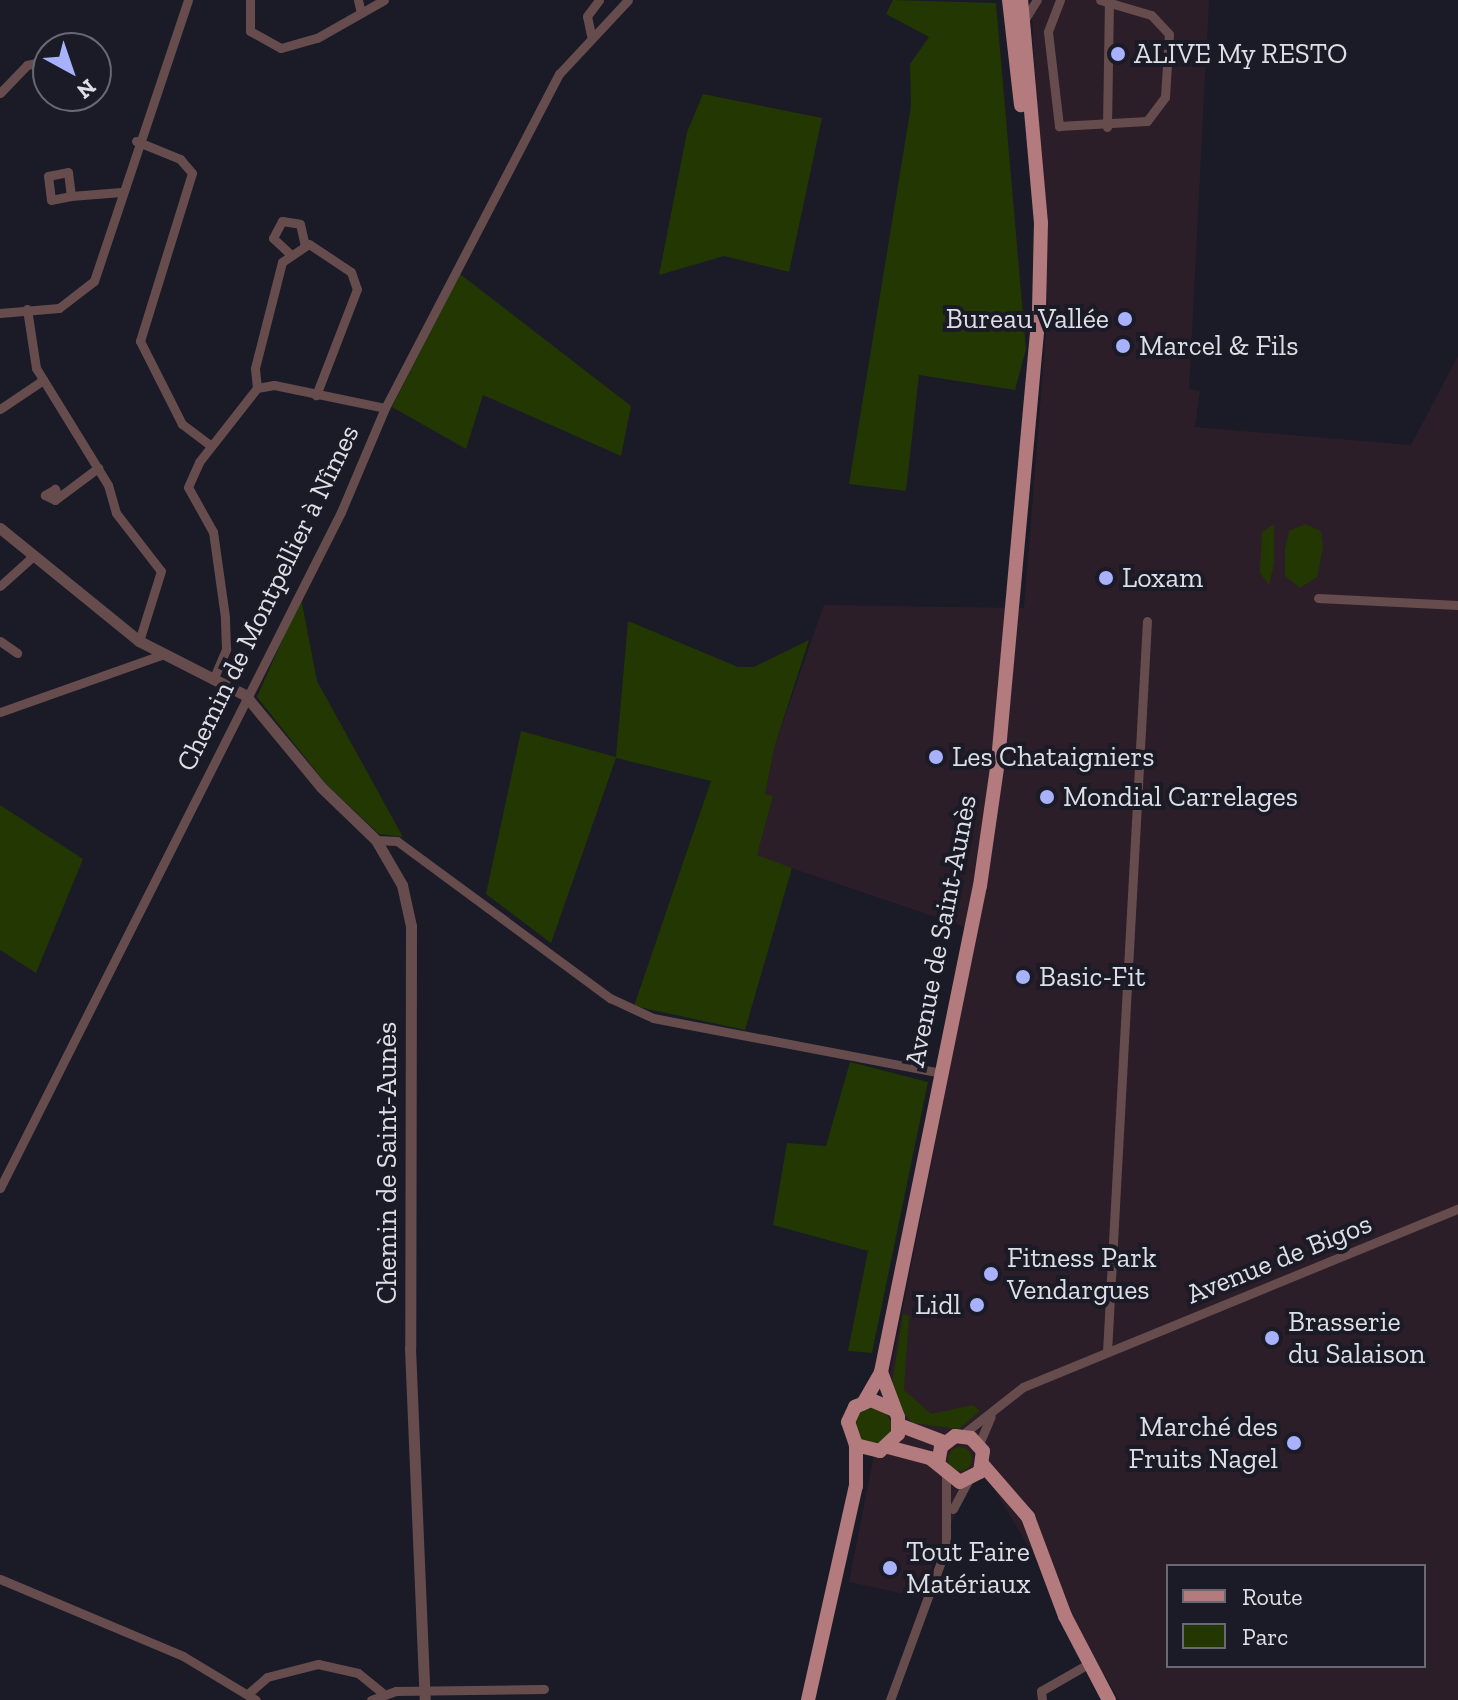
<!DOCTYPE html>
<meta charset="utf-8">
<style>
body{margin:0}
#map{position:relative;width:1458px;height:1700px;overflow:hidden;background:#1a1b26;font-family:"Zilla Slab",serif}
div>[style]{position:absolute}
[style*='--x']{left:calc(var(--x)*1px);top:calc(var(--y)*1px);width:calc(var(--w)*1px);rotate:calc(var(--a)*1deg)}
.industrial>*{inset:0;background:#2c1e29}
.green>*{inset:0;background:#223701}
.round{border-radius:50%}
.minor>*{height:9px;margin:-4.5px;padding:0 4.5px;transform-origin:4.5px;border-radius:4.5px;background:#674c4d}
.tertiary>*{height:11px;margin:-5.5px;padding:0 5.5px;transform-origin:5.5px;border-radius:5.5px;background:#674c4d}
.primary>*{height:14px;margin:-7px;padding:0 7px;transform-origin:7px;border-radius:7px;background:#b37b7d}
.dots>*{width:22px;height:22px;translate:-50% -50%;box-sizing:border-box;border:4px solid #1a1b26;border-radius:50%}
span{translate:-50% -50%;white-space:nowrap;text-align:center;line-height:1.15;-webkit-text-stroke:8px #1a1b26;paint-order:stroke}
.poi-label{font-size:28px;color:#dddfe7}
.left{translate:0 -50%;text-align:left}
.right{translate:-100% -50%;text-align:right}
.street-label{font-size:28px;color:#dddfe7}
.legend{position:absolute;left:1166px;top:1564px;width:260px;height:104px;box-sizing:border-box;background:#1a1b26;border:2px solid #686973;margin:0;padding:10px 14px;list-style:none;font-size:24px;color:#dddfe7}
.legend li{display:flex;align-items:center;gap:16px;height:40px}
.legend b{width:40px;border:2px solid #686973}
.north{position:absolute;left:32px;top:32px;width:80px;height:80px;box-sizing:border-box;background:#1a1b26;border:2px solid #686973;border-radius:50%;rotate:140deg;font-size:22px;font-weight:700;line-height:32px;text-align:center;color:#dddfe7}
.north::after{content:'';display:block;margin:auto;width:28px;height:36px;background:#a7b1fc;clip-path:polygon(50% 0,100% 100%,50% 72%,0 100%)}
</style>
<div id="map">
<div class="industrial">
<i style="clip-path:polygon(evenodd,1031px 0,1209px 0,1189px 389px,1200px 391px,1195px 427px,1411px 445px,1458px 356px,1458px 1700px,1119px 1700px,978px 1461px,919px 1597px,849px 1582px,977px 931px,756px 856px,773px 796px,765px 794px,775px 745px,824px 605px,1024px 608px,1048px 307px,1031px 0,1168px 1566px,1424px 1566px,1424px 1666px,1168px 1666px,1168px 1566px)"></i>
</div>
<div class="green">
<i style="clip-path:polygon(893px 0,996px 3px,1026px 349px,1015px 390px,919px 375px,906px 491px,849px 484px,911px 106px,910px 64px,929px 37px,886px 14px)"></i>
<i style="clip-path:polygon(703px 94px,822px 118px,789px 272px,724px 256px,659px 275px,687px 132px)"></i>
<i style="clip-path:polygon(460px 274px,631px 406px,621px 456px,483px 395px,466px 449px,392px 407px)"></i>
<i style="clip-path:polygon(1274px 524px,1274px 564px,1269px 585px,1260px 573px,1262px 532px)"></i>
<i style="clip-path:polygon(1305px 524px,1321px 531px,1323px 547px,1317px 577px,1300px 588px,1285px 576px,1285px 549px,1289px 531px)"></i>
<i style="clip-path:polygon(301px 598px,317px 681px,403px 837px,379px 834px,327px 785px,257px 697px)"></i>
<i style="clip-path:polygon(628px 621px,738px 667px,754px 667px,809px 640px,775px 745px,765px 794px,773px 796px,757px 855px,792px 868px,745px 1030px,634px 1006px,711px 781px,616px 758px,551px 943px,486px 894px,521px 731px,616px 757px)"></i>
<i style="clip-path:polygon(0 805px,83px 859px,36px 973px,0 950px)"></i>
<i style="clip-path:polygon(850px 1062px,928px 1082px,872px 1353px,848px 1351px,868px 1251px,773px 1225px,787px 1143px,826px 1146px)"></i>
<i style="clip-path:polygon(903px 1314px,909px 1316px,904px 1390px,931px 1414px,973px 1405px,980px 1411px,959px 1429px,912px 1423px,897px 1405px,891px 1391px)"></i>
<i class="round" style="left:855px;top:1408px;width:36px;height:36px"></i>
<i class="round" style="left:948px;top:1447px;width:24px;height:24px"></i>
</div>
<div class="minor">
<i style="--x:250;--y:0;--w:31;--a:90"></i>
<i style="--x:250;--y:31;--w:35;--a:29"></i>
<i style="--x:281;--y:48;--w:37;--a:-16"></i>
<i style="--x:317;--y:38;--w:77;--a:-29.6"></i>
<i style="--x:358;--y:0;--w:13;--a:77"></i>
<i style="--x:1060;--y:0;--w:34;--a:111"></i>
<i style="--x:1048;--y:32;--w:95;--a:83.3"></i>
<i style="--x:1059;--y:126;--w:88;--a:-3.3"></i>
<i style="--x:1147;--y:121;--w:30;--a:-53"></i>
<i style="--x:1165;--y:97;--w:63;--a:-86.4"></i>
<i style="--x:1169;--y:34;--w:26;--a:-133"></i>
<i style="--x:1151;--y:15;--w:53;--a:-163.6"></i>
<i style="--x:1023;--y:22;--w:26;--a:-58"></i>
<i style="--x:591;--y:35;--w:19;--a:-102"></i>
<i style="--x:587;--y:16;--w:20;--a:-53"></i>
<i style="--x:0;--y:93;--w:39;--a:-46"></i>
<i style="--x:27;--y:65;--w:22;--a:-13"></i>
<i style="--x:1107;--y:127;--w:127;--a:-89.1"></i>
<i style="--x:136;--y:141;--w:48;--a:22.2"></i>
<i style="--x:180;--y:159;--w:18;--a:49"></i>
<i style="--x:192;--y:173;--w:176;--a:107.2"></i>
<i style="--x:140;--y:341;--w:93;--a:63.2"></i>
<i style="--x:182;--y:424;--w:36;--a:37"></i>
<i style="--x:71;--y:196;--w:20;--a:169"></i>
<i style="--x:51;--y:200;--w:24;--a:-97"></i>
<i style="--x:48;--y:176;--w:20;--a:-11"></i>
<i style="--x:68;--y:172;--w:24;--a:83"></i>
<i style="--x:71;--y:196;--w:50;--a:-4.6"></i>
<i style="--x:289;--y:253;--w:22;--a:-137"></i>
<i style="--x:273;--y:238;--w:19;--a:-62"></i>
<i style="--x:282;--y:221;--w:18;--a:9"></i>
<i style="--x:300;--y:224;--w:22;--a:77"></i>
<i style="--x:27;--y:309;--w:60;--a:81.3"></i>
<i style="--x:36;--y:368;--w:137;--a:58.4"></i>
<i style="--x:108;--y:485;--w:29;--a:74"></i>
<i style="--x:116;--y:513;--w:73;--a:52.2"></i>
<i style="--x:161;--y:571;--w:73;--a:107.4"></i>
<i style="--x:0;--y:313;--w:59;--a:-4.8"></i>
<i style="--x:59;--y:308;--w:44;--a:-37.6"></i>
<i style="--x:94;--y:281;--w:296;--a:-71.5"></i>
<i style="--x:257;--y:388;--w:20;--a:-96"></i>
<i style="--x:255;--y:368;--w:109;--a:-75.7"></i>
<i style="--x:282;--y:262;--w:32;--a:-34"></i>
<i style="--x:309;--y:244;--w:50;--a:33.7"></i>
<i style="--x:351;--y:272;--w:18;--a:71"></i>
<i style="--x:357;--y:289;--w:114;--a:111.1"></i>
<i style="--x:0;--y:409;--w:52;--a:-34"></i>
<i style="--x:58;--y:496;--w:8;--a:-113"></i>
<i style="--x:55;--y:489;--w:12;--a:149"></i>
<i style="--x:45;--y:495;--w:11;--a:27"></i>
<i style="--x:55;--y:500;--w:54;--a:-36.7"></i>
<i style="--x:0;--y:586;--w:42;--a:-42.1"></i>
<i style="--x:1318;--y:598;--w:140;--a:2.9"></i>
<i style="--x:0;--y:641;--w:21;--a:35"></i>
<i style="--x:213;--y:680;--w:34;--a:-67"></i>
<i style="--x:226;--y:649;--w:32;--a:-92"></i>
<i style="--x:225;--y:617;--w:86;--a:-98"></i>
<i style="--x:213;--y:532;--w:51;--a:-119.1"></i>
<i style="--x:188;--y:487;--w:27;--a:-66"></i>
<i style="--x:199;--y:462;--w:94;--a:-51.9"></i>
<i style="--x:257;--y:388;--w:17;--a:-10"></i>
<i style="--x:274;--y:385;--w:113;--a:11.7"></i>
<i style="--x:0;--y:712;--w:171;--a:-19.5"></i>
<i style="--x:376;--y:840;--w:21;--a:3"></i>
<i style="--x:397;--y:841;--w:265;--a:36.4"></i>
<i style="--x:610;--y:998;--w:47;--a:24.9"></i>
<i style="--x:653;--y:1018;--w:293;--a:10.8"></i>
<i style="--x:0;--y:1188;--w:757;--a:-63.23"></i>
<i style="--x:341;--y:512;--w:113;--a:-67.1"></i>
<i style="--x:385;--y:408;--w:377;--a:-62.5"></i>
<i style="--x:559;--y:74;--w:101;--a:-47"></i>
<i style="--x:1107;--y:1352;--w:732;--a:-86.87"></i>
<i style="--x:962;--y:1435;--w:78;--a:-38.2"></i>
<i style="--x:1023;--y:1387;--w:470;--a:-22.3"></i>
<i style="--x:979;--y:1444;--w:30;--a:-67"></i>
<i style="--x:953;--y:1509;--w:32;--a:-62"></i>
<i style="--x:0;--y:1579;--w:199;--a:22.8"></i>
<i style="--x:183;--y:1656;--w:85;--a:31.1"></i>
<i style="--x:250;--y:1692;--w:23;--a:-41"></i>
<i style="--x:267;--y:1677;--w:53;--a:-14.3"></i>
<i style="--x:318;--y:1664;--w:41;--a:12.7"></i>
<i style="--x:358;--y:1673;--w:32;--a:39"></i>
<i style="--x:371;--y:1700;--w:27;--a:-20"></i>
<i style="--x:396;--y:1691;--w:148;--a:-0.8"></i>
<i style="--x:890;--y:1700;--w:162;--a:-69.8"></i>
<i style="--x:946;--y:1548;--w:71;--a:-90"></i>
<i style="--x:1042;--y:1700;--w:9;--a:-96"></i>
<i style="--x:1041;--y:1691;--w:54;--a:-29.9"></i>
</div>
<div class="tertiary">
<i style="--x:0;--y:528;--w:179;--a:39.1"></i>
<i style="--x:139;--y:641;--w:119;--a:27"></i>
<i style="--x:245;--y:695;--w:119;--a:50.4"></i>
<i style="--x:321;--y:787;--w:76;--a:43.9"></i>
<i style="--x:376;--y:840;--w:52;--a:60"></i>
<i style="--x:402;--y:885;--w:42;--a:77.6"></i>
<i style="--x:411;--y:926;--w:422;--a:90.1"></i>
<i style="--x:410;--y:1348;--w:352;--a:87.6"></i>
</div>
<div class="primary">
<i style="--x:1009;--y:0;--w:106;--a:83.5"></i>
<i style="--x:881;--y:1372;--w:48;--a:69.3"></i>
<i style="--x:898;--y:1417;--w:17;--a:90"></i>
<i style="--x:898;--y:1434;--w:25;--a:137"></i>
<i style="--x:880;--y:1451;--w:25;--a:-166"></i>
<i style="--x:856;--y:1445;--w:24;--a:-109"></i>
<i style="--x:848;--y:1422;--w:17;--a:-65"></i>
<i style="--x:855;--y:1407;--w:17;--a:-24"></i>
<i style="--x:871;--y:1400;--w:25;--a:23"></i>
<i style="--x:864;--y:1402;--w:34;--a:-60"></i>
<i style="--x:881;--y:1372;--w:496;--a:-78.5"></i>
<i style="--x:980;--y:886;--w:126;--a:-81.8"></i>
<i style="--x:998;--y:761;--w:453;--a:-84.8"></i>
<i style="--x:1039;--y:310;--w:87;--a:-88.7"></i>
<i style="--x:1041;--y:223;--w:224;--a:-95.1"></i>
<i style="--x:899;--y:1425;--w:48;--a:20.7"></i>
<i style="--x:888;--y:1447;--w:43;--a:14.7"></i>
<i style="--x:930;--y:1458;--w:38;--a:39"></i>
<i style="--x:960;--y:1482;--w:22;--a:-27"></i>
<i style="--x:980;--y:1472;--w:21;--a:-82"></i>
<i style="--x:983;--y:1451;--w:18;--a:-133"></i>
<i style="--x:971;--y:1438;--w:16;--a:-173"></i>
<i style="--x:955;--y:1436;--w:18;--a:142"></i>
<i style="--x:941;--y:1447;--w:17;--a:100"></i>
<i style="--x:983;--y:1465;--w:69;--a:49.1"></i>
<i style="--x:1028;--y:1517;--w:106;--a:69.5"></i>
<i style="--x:1065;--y:1616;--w:95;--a:62.4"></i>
<i style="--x:808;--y:1700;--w:219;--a:-77.4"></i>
<i style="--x:856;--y:1486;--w:41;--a:-90"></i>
</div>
<div class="dots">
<i style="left:1118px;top:54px;background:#a7b1fc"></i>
<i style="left:1125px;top:319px;background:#a7b1fc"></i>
<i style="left:1123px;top:346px;background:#a7b1fc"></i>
<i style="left:1106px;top:578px;background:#a7b1fc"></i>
<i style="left:936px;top:757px;background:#a7b1fc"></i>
<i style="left:1047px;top:797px;background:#a7b1fc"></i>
<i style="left:1023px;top:977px;background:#a7b1fc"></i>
<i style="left:991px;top:1274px;background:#a7b1fc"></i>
<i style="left:977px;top:1305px;background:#a7b1fc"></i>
<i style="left:1272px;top:1338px;background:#a7b1fc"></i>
<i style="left:1294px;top:1443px;background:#a7b1fc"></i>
<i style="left:890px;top:1568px;background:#a7b1fc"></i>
</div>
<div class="poi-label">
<span class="left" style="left:1134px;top:54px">ALIVE My RESTO</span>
<span class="right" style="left:1109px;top:319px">Bureau Vallée</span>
<span class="left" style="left:1139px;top:346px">Marcel &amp; Fils</span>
<span class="left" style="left:1122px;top:578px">Loxam</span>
<span class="left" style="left:952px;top:757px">Les Chataigniers</span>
<span class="left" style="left:1063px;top:797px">Mondial Carrelages</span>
<span class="left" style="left:1039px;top:977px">Basic-Fit</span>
<span class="left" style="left:1007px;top:1274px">Fitness Park<br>Vendargues</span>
<span class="right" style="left:961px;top:1305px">Lidl</span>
<span class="left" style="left:1288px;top:1338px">Brasserie<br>du Salaison</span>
<span class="right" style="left:1278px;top:1443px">Marché des<br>Fruits Nagel</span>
<span class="left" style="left:906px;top:1568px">Tout Faire<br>Matériaux</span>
</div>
<div class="street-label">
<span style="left:268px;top:598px;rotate:-64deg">Chemin de Montpellier à Nîmes</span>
<span style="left:941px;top:931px;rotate:-79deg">Avenue de Saint-Aunès</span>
<span style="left:387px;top:1163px;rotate:-90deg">Chemin de Saint-Aunès</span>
<span style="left:1279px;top:1259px;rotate:-22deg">Avenue de Bigos</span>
</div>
<ul class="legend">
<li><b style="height:10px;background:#b37b7d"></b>Route</li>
<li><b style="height:22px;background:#223701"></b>Parc</li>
</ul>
<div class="north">N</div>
</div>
